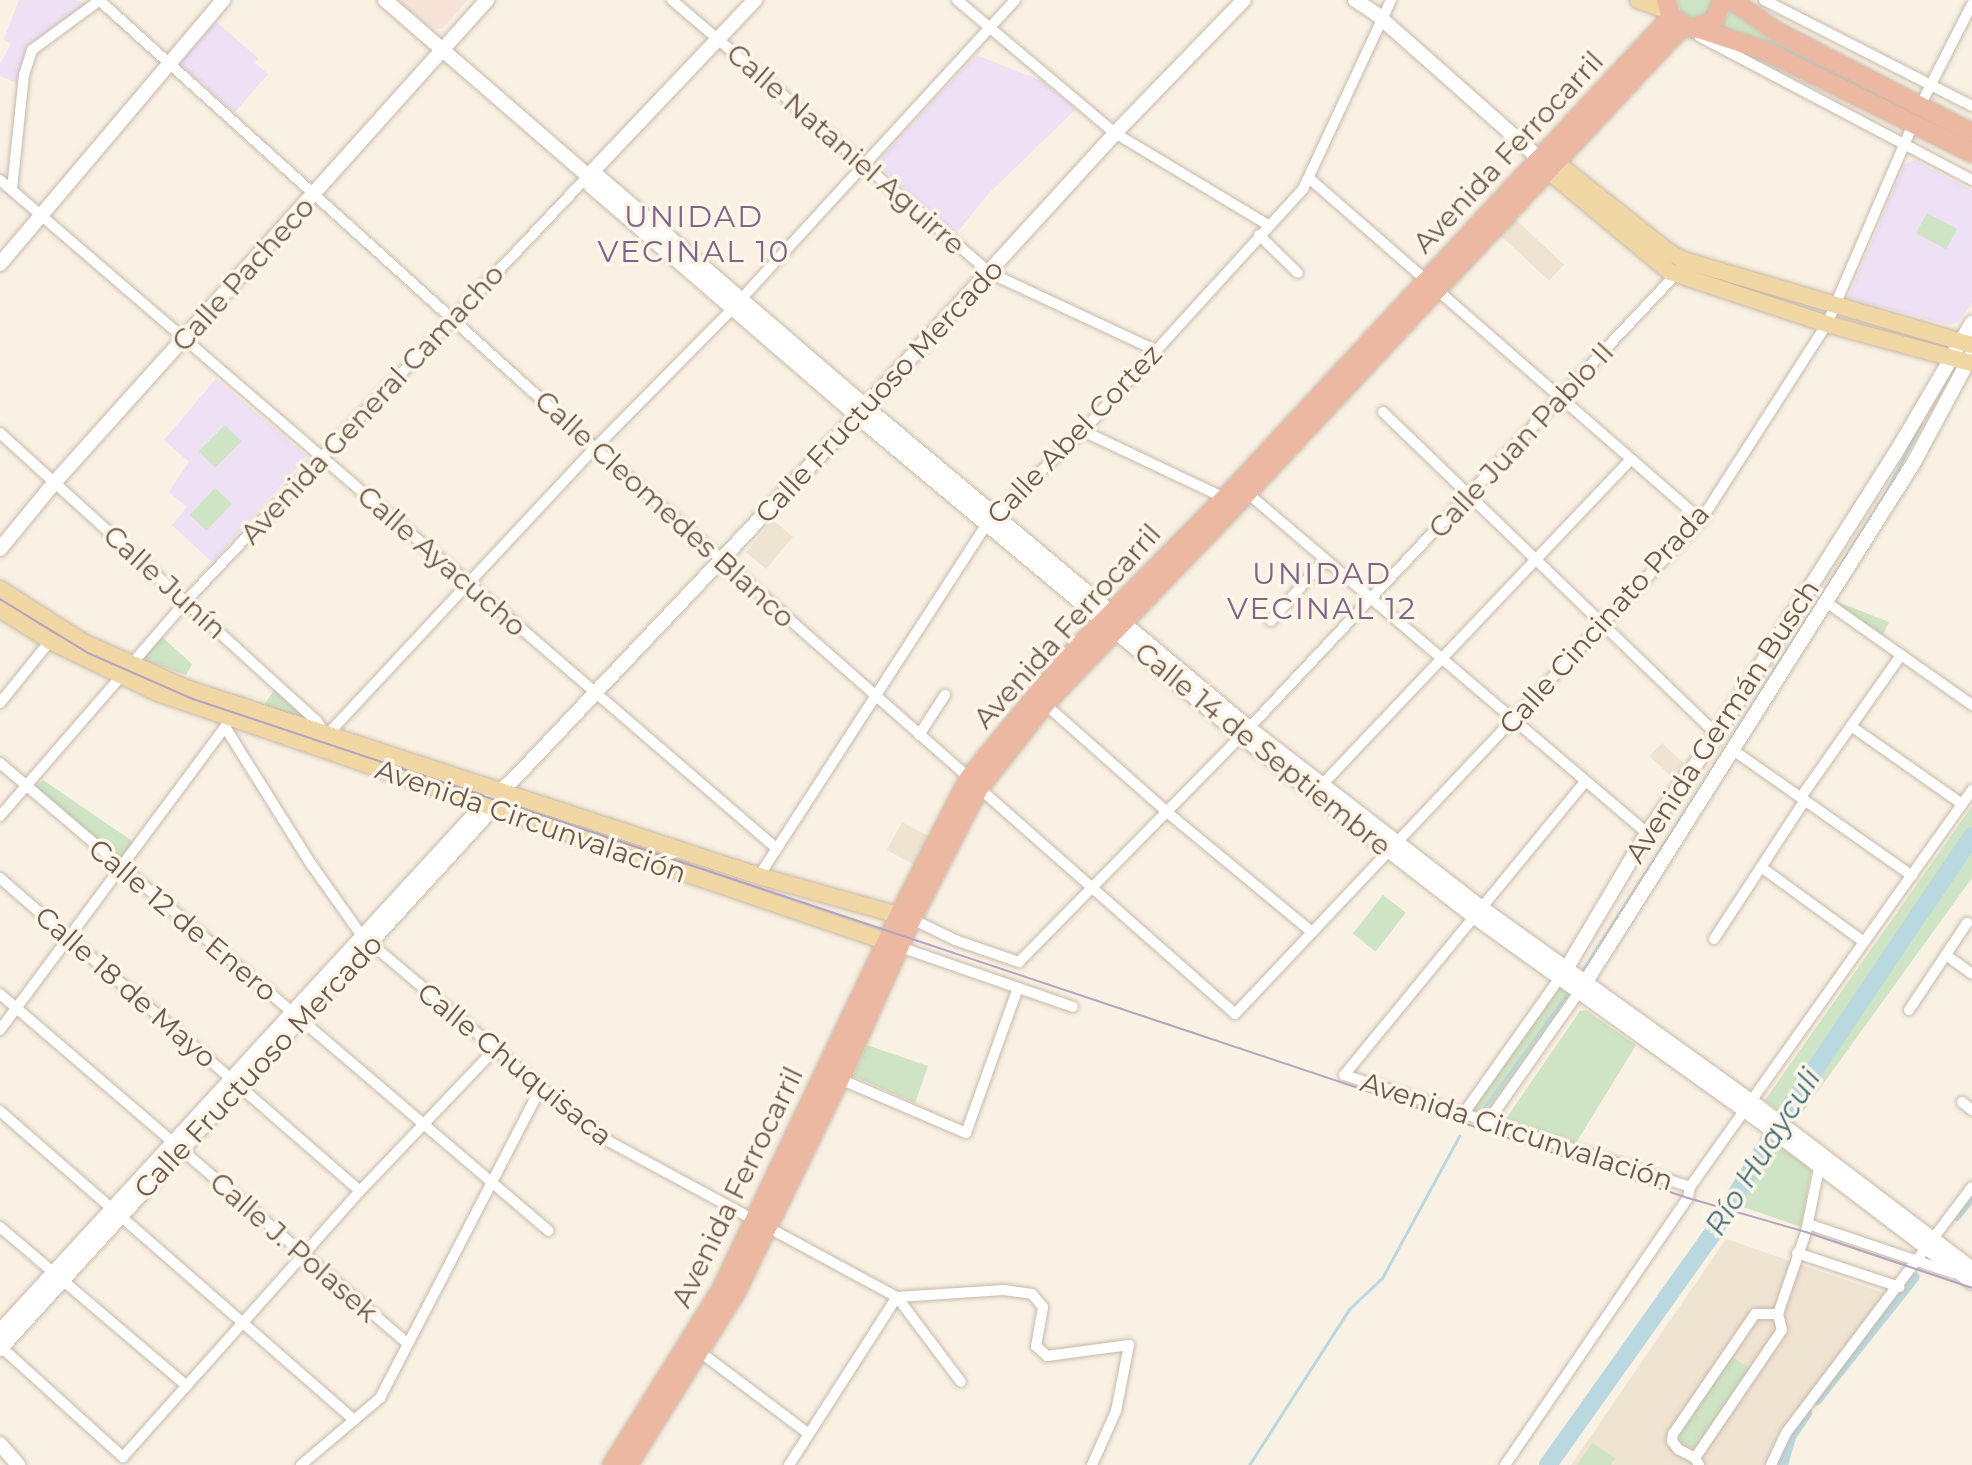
<!DOCTYPE html>
<meta charset="utf-8">
<style>
body{margin:0}
#map{position:relative;width:1972px;height:1465px;overflow:hidden;background:#f9f1e3;font-family:Montserrat,sans-serif}
div>[style]{position:absolute}
[style*='--x']{left:calc(var(--x)*1px);top:calc(var(--y)*1px);width:calc(var(--w)*1px);rotate:calc(var(--a)*1deg)}
.residential>*{inset:0;background:#efe3d2;transform-origin:0 0}
.commercial>*{inset:0;background:#f8e3d8}
.education>*{inset:0;background:#eee0f5}
.green>*{inset:0;background:#cfe4c4;transform-origin:0 0}
.stream>*{height:3px;margin:-1.5px;padding:0 1.5px;transform-origin:1.5px;border-radius:1.5px;background:#bad8df}
.canal>*{height:10px;margin:-5px;padding:0 5px;transform-origin:5px;border-radius:5px;background:#bad8df}
.river>*{height:18px;margin:-9px;padding:0 9px;transform-origin:9px;border-radius:9px;background:#bad8df}
.roads{filter:drop-shadow(0 0 2px #c8b9ab) drop-shadow(0 0 2px #c8b9ab)}
.street>*{height:10px;margin:-5px;padding:0 5px;transform-origin:5px;border-radius:5px;background:#fff}
.secondary>*{height:14px;margin:-7px;padding:0 7px;transform-origin:7px;border-radius:7px;background:#fff}
.primary>*{height:16px;margin:-8px;padding:0 8px;transform-origin:8px;border-radius:8px;background:#f0d7a3}
.highway>*{height:18px;margin:-9px;padding:0 9px;transform-origin:9px;border-radius:9px;background:#ecb8a1}
.tram>*{height:2px;margin:-1px;padding:0 1px;transform-origin:1px;border-radius:1px;background:#b4a4c0}
span{translate:-50% -50%;white-space:nowrap;text-align:center;line-height:1.15;-webkit-text-stroke:7px #fcf5e8;paint-order:stroke}
.street-label{font-size:28px;color:#6d5a4c}
.neighbourhood-label{font-size:30px;color:#7f658a;letter-spacing:2px}
.water-label{font-size:30px;color:#49737f;font-style:italic}
</style>
<div id="map">
<div class="residential">
<i style="left:1515px;top:219px;width:67px;height:22px;rotate:43deg"></i>
<i style="left:773px;top:520px;width:26px;height:42px;rotate:40deg"></i>
<i style="left:1662px;top:743px;width:33px;height:18px;rotate:43deg"></i>
<i style="left:902px;top:822px;width:32px;height:32px;rotate:28deg"></i>
<i style="clip-path:polygon(1726px 1239px,1887px 1294px,1781px 1434px,1766px 1465px,1571px 1465px)"></i>
</div>
<div class="commercial">
<i style="clip-path:polygon(398px 0,468px 0,443px 28px,433px 30px)"></i>
</div>
<div class="education">
<i style="clip-path:polygon(19px 0,75px 0,87px 4px,26px 47px,17px 83px,0 76px,0 64px,11px 44px,4px 39px)"></i>
<i style="clip-path:polygon(215px 21px,258px 58px,255px 63px,268px 74px,235px 112px,179px 64px)"></i>
<i style="clip-path:polygon(976px 55px,1042px 81px,1076px 109px,987px 195px,956px 234px,876px 163px)"></i>
<i style="clip-path:polygon(1914px 160px,1972px 190px,1972px 303px,1958px 322px,1948px 325px,1848px 298px,1904px 165px)"></i>
<i style="clip-path:polygon(216px 379px,307px 456px,212px 562px,172px 525px,187px 507px,169px 492px,189px 462px,164px 440px)"></i>
</div>
<div class="green">
<i style="clip-path:polygon(1677px 0,1714px 0,1713px 11px,1696px 20px,1681px 12px)"></i>
<i style="clip-path:polygon(1730px 10px,1769px 39px,1972px 145px,1769px 42px,1721px 27px)"></i>
<i style="left:1927px;top:213px;width:34px;height:23px;rotate:28deg"></i>
<i style="left:225px;top:425px;width:23px;height:37px;rotate:45deg"></i>
<i style="left:215px;top:488px;width:23px;height:37px;rotate:43deg"></i>
<i style="clip-path:polygon(1838px 602px,1889px 622px,1881px 639px,1836px 607px)"></i>
<i style="clip-path:polygon(161px 636px,192px 664px,186px 675px,141px 659px)"></i>
<i style="clip-path:polygon(277px 686px,312px 722px,262px 708px)"></i>
<i style="clip-path:polygon(43px 780px,135px 843px,121px 861px,35px 787px)"></i>
<i style="clip-path:polygon(1972px 806px,1972px 878px,1794px 1124px,1765px 1100px)"></i>
<i style="left:1383px;top:895px;width:29px;height:49px;rotate:38deg"></i>
<i style="left:1561px;top:986px;width:14px;height:152px;rotate:36deg"></i>
<i style="clip-path:polygon(1586px 1010px,1636px 1045px,1576px 1143px,1505px 1120px,1580px 1011px)"></i>
<i style="clip-path:polygon(867px 1045px,928px 1066px,915px 1103px,853px 1076px)"></i>
<i style="clip-path:polygon(1775px 1142px,1811px 1170px,1801px 1227px,1737px 1205px)"></i>
<i style="clip-path:polygon(1732px 1357px,1751px 1369px,1696px 1447px,1686px 1447px,1681px 1444px,1679px 1434px)"></i>
<i style="clip-path:polygon(1592px 1443px,1615px 1458px,1611px 1465px,1577px 1465px)"></i>
</div>
<div class="stream">
<i style="--x:1731;--y:738;--w:293;--a:-57.8"></i>
<i style="--x:1887;--y:490;--w:75;--a:-63.1"></i>
<i style="--x:1580;--y:974;--w:269;--a:-57.3"></i>
<i style="--x:1483;--y:1109;--w:141;--a:-53.9"></i>
<i style="--x:1249;--y:1465;--w:185;--a:-57.3"></i>
<i style="--x:1349;--y:1309;--w:45;--a:-43.2"></i>
<i style="--x:1382;--y:1278;--w:162;--a:-61.5"></i>
</div>
<div class="canal">
<i style="--x:1956;--y:1216;--w:26;--a:-51"></i>
<i style="--x:1817;--y:1400;--w:157;--a:-51.5"></i>
<i style="--x:1783;--y:1465;--w:29;--a:-74"></i>
<i style="--x:1791;--y:1437;--w:29;--a:-56"></i>
</div>
<div class="river">
<i style="--x:1548;--y:1465;--w:285;--a:-54.6"></i>
<i style="--x:1713;--y:1233;--w:149;--a:-58.8"></i>
<i style="--x:1790;--y:1106;--w:326;--a:-56"></i>
</div>
<div class="roads">
<div class="street">
<i style="--x:99;--y:0;--w:668;--a:42.09"></i>
<i style="--x:595;--y:448;--w:499;--a:41.4"></i>
<i style="--x:672;--y:0;--w:419;--a:40.6"></i>
<i style="--x:990;--y:273;--w:182;--a:25"></i>
<i style="--x:957;--y:0;--w:207;--a:40.1"></i>
<i style="--x:1115;--y:133;--w:179;--a:31"></i>
<i style="--x:1764;--y:0;--w:233;--a:27"></i>
<i style="--x:1699;--y:36;--w:309;--a:27.8"></i>
<i style="--x:1920;--y:106;--w:114;--a:-63"></i>
<i style="--x:1310;--y:179;--w:519;--a:41.09"></i>
<i style="--x:0;--y:180;--w:1024;--a:40.72"></i>
<i style="--x:12;--y:189;--w:115;--a:-84"></i>
<i style="--x:24;--y:75;--w:26;--a:-72"></i>
<i style="--x:32;--y:50;--w:84;--a:-36.3"></i>
<i style="--x:1259;--y:235;--w:54;--a:44.3"></i>
<i style="--x:1383;--y:412;--w:464;--a:44"></i>
<i style="--x:1083;--y:431;--w:161;--a:25.3"></i>
<i style="--x:0;--y:433;--w:428;--a:42.3"></i>
<i style="--x:317;--y:721;--w:17;--a:59"></i>
<i style="--x:326;--y:736;--w:394;--a:-47"></i>
<i style="--x:595;--y:448;--w:195;--a:-45.4"></i>
<i style="--x:732;--y:309;--w:419;--a:-47.5"></i>
<i style="--x:1245;--y:491;--w:528;--a:40.39"></i>
<i style="--x:1826;--y:602;--w:179;--a:35.2"></i>
<i style="--x:1271;--y:621;--w:82;--a:-48.9"></i>
<i style="--x:0;--y:703;--w:80;--a:-51.1"></i>
<i style="--x:1045;--y:704;--w:164;--a:41.5"></i>
<i style="--x:1168;--y:813;--w:187;--a:39.6"></i>
<i style="--x:1851;--y:726;--w:136;--a:35.1"></i>
<i style="--x:225;--y:727;--w:162;--a:57.9"></i>
<i style="--x:311;--y:864;--w:88;--a:54.7"></i>
<i style="--x:362;--y:936;--w:310;--a:40.2"></i>
<i style="--x:599;--y:1136;--w:339;--a:28.4"></i>
<i style="--x:897;--y:1297;--w:106;--a:53"></i>
<i style="--x:919;--y:735;--w:48;--a:-57"></i>
<i style="--x:1733;--y:750;--w:219;--a:35.1"></i>
<i style="--x:0;--y:763;--w:721;--a:40.45"></i>
<i style="--x:1584;--y:783;--w:378;--a:129.4"></i>
<i style="--x:1344;--y:1075;--w:364;--a:17.9"></i>
<i style="--x:979;--y:788;--w:341;--a:41.4"></i>
<i style="--x:1235;--y:1014;--w:679;--a:-46.67"></i>
<i style="--x:1701;--y:520;--w:233;--a:-57.3"></i>
<i style="--x:1827;--y:324;--w:220;--a:-66.7"></i>
<i style="--x:1318;--y:789;--w:455;--a:-46.5"></i>
<i style="--x:1801;--y:797;--w:174;--a:-54.8"></i>
<i style="--x:0;--y:816;--w:286;--a:-49.1"></i>
<i style="--x:187;--y:600;--w:584;--a:-46.6"></i>
<i style="--x:1761;--y:867;--w:127;--a:36.1"></i>
<i style="--x:759;--y:876;--w:420;--a:-57.1"></i>
<i style="--x:987;--y:523;--w:133;--a:-43.8"></i>
<i style="--x:1083;--y:431;--w:327;--a:-47.7"></i>
<i style="--x:1303;--y:189;--w:208;--a:-65"></i>
<i style="--x:0;--y:878;--w:477;--a:41"></i>
<i style="--x:912;--y:919;--w:48;--a:26"></i>
<i style="--x:955;--y:940;--w:68;--a:19"></i>
<i style="--x:1019;--y:962;--w:328;--a:-45.5"></i>
<i style="--x:1249;--y:728;--w:626;--a:-46.75"></i>
<i style="--x:1714;--y:939;--w:166;--a:-56.8"></i>
<i style="--x:900;--y:947;--w:183;--a:19.1"></i>
<i style="--x:1946;--y:955;--w:32;--a:36"></i>
<i style="--x:0;--y:994;--w:536;--a:40.61"></i>
<i style="--x:1909;--y:1010;--w:105;--a:-56.3"></i>
<i style="--x:0;--y:1030;--w:381;--a:-53.4"></i>
<i style="--x:840;--y:1079;--w:137;--a:23.2"></i>
<i style="--x:966;--y:1133;--w:154;--a:-70.3"></i>
<i style="--x:1962;--y:1102;--w:13;--a:39"></i>
<i style="--x:0;--y:1111;--w:470;--a:41.1"></i>
<i style="--x:1464;--y:1113;--w:164;--a:-54.7"></i>
<i style="--x:1489;--y:1120;--w:156;--a:-54.9"></i>
<i style="--x:1808;--y:1224;--w:153;--a:18.7"></i>
<i style="--x:0;--y:1227;--w:245;--a:40.4"></i>
<i style="--x:1797;--y:1253;--w:108;--a:18.4"></i>
<i style="--x:897;--y:1297;--w:107;--a:-3.7"></i>
<i style="--x:1004;--y:1290;--w:28;--a:8"></i>
<i style="--x:1032;--y:1294;--w:17;--a:50"></i>
<i style="--x:1043;--y:1307;--w:40;--a:100"></i>
<i style="--x:1036;--y:1346;--w:15;--a:42"></i>
<i style="--x:1047;--y:1356;--w:83;--a:-7.6"></i>
<i style="--x:1129;--y:1345;--w:67;--a:101.1"></i>
<i style="--x:1116;--y:1411;--w:59;--a:114"></i>
<i style="--x:1778;--y:1314;--w:87;--a:-71.1"></i>
<i style="--x:1806;--y:1232;--w:70;--a:-78.5"></i>
<i style="--x:0;--y:1346;--w:166;--a:42.1"></i>
<i style="--x:123;--y:1457;--w:356;--a:-48.3"></i>
<i style="--x:360;--y:1191;--w:196;--a:-46.4"></i>
<i style="--x:696;--y:1349;--w:141;--a:37"></i>
<i style="--x:1695;--y:1458;--w:155;--a:-55.8"></i>
<i style="--x:1782;--y:1330;--w:16;--a:-104"></i>
<i style="--x:1778;--y:1314;--w:23;--a:180"></i>
<i style="--x:1755;--y:1314;--w:145;--a:124.3"></i>
<i style="--x:1673;--y:1434;--w:7;--a:98"></i>
<i style="--x:1672;--y:1441;--w:10;--a:53"></i>
<i style="--x:1678;--y:1449;--w:19;--a:28"></i>
<i style="--x:1695;--y:1458;--w:8;--a:60"></i>
<i style="--x:301;--y:1465;--w:104;--a:-40.3"></i>
<i style="--x:380;--y:1398;--w:349;--a:-62.6"></i>
<i style="--x:789;--y:1465;--w:200;--a:-57.3"></i>
<i style="--x:1505;--y:1465;--w:324;--a:-55.6"></i>
<i style="--x:1688;--y:1198;--w:11;--a:-80"></i>
<i style="--x:1690;--y:1187;--w:487;--a:-54.6"></i>
<i style="--x:1771;--y:1465;--w:35;--a:-65"></i>
<i style="--x:1786;--y:1433;--w:308;--a:-52.9"></i>
</div>
<div class="secondary">
<i style="--x:385;--y:0;--w:269;--a:40.9"></i>
<i style="--x:588;--y:176;--w:11;--a:5"></i>
<i style="--x:599;--y:177;--w:351;--a:40.7"></i>
<i style="--x:865;--y:406;--w:501;--a:39.98"></i>
<i style="--x:1249;--y:728;--w:294;--a:37.7"></i>
<i style="--x:1482;--y:908;--w:331;--a:35.7"></i>
<i style="--x:1751;--y:1101;--w:278;--a:37.2"></i>
<i style="--x:1355;--y:0;--w:24;--a:33"></i>
<i style="--x:1375;--y:13;--w:210;--a:41.5"></i>
<i style="--x:1532;--y:152;--w:10;--a:61"></i>
<i style="--x:588;--y:176;--w:10;--a:73"></i>
<i style="--x:591;--y:186;--w:352;--a:40.8"></i>
<i style="--x:857;--y:416;--w:500;--a:39.8"></i>
<i style="--x:1241;--y:736;--w:292;--a:37.8"></i>
<i style="--x:1472;--y:915;--w:365;--a:35.6"></i>
<i style="--x:1769;--y:1128;--w:255;--a:37.2"></i>
<i style="--x:588;--y:176;--w:243;--a:-46.5"></i>
<i style="--x:0;--y:264;--w:346;--a:-49.8"></i>
<i style="--x:0;--y:549;--w:85;--a:-50.7"></i>
<i style="--x:54;--y:483;--w:649;--a:-48.12"></i>
<i style="--x:1562;--y:976;--w:166;--a:-59.3"></i>
<i style="--x:1647;--y:833;--w:121;--a:-54.7"></i>
<i style="--x:1717;--y:734;--w:332;--a:-57.6"></i>
<i style="--x:1895;--y:454;--w:152;--a:-59.6"></i>
<i style="--x:1582;--y:988;--w:620;--a:-57.72"></i>
<i style="--x:1913;--y:464;--w:125;--a:-61.8"></i>
<i style="--x:0;--y:1331;--w:714;--a:-47.44"></i>
<i style="--x:483;--y:805;--w:38;--a:-40"></i>
<i style="--x:512;--y:781;--w:502;--a:-46.61"></i>
<i style="--x:857;--y:416;--w:383;--a:-47.6"></i>
<i style="--x:1115;--y:133;--w:185;--a:-45.9"></i>
<i style="--x:0;--y:1349;--w:733;--a:-47.65"></i>
<i style="--x:0;--y:1444;--w:28;--a:49"></i>
</div>
<div class="primary">
<i style="--x:1638;--y:0;--w:32;--a:20"></i>
<i style="--x:1549;--y:157;--w:153;--a:38.4"></i>
<i style="--x:1669;--y:252;--w:16;--a:30"></i>
<i style="--x:1683;--y:260;--w:301;--a:16.4"></i>
<i style="--x:1539;--y:163;--w:170;--a:39.8"></i>
<i style="--x:1670;--y:272;--w:165;--a:18.3"></i>
<i style="--x:1827;--y:324;--w:150;--a:15.1"></i>
<i style="--x:0;--y:589;--w:98;--a:32.6"></i>
<i style="--x:83;--y:642;--w:113;--a:24.1"></i>
<i style="--x:186;--y:688;--w:603;--a:18.16"></i>
<i style="--x:759;--y:876;--w:156;--a:15.6"></i>
<i style="--x:0;--y:609;--w:59;--a:32.6"></i>
<i style="--x:50;--y:641;--w:120;--a:25.7"></i>
<i style="--x:158;--y:693;--w:783;--a:18.85"></i>
</div>
<div class="highway">
<i style="--x:1666;--y:0;--w:18;--a:74"></i>
<i style="--x:1671;--y:17;--w:24;--a:30"></i>
<i style="--x:1692;--y:29;--w:23;--a:-20"></i>
<i style="--x:1714;--y:21;--w:22;--a:-69"></i>
<i style="--x:1732;--y:0;--w:54;--a:35.2"></i>
<i style="--x:1776;--y:31;--w:221;--a:27.5"></i>
<i style="--x:1699;--y:29;--w:71;--a:18.2"></i>
<i style="--x:1766;--y:51;--w:230;--a:26.3"></i>
<i style="--x:612;--y:1465;--w:208;--a:-58.1"></i>
<i style="--x:722;--y:1288;--w:413;--a:-64.6"></i>
<i style="--x:899;--y:915;--w:154;--a:-62.9"></i>
<i style="--x:969;--y:778;--w:156;--a:-50.7"></i>
<i style="--x:1068;--y:657;--w:225;--a:-45.4"></i>
<i style="--x:1226;--y:497;--w:655;--a:-47.17"></i>
<i style="--x:628;--y:1465;--w:202;--a:-58"></i>
<i style="--x:735;--y:1294;--w:239;--a:-64"></i>
<i style="--x:840;--y:1079;--w:175;--a:-65.8"></i>
<i style="--x:912;--y:919;--w:147;--a:-62.9"></i>
<i style="--x:979;--y:788;--w:107;--a:-51.8"></i>
<i style="--x:1045;--y:704;--w:292;--a:-46.2"></i>
<i style="--x:1247;--y:493;--w:637;--a:-46.97"></i>
</div>
</div>
<div class="tram">
<i style="--x:0;--y:599;--w:103;--a:31.5"></i>
<i style="--x:88;--y:653;--w:115;--a:23.7"></i>
<i style="--x:193;--y:699;--w:1576;--a:18.46"></i>
<i style="--x:1688;--y:1198;--w:123;--a:16.1"></i>
<i style="--x:1806;--y:1232;--w:175;--a:18.6"></i>
</div>
<div class="street-label">
<span style="left:846px;top:149px;rotate:41deg">Calle Nataniel Aguirre</span>
<span style="left:1508px;top:152px;rotate:-47deg">Avenida Ferrocarril</span>
<span style="left:243px;top:274px;rotate:-48deg">Calle Pacheco</span>
<span style="left:879px;top:391px;rotate:-47deg">Calle Fructuoso Mercado</span>
<span style="left:372px;top:404px;rotate:-47deg">Avenida General Camacho</span>
<span style="left:1074px;top:434px;rotate:-46deg">Calle Abel Cortez</span>
<span style="left:1521px;top:440px;rotate:-47deg">Calle Juan Pablo II</span>
<span style="left:665px;top:509px;rotate:42deg">Calle Cleomedes Blanco</span>
<span style="left:442px;top:561px;rotate:41deg">Calle Ayacucho</span>
<span style="left:165px;top:582px;rotate:42deg">Calle Junín</span>
<span style="left:1604px;top:619px;rotate:-48deg">Calle Cincinato Prada</span>
<span style="left:1067px;top:626px;rotate:-48deg">Avenida Ferrocarril</span>
<span style="left:1722px;top:721px;rotate:-57deg">Avenida Germán Busch</span>
<span style="left:1263px;top:749px;rotate:39deg">Calle 14 de Septiembre</span>
<span style="left:531px;top:821px;rotate:19deg">Avenida Circunvalación</span>
<span style="left:183px;top:920px;rotate:40deg">Calle 12 de Enero</span>
<span style="left:126px;top:987px;rotate:41deg">Calle 18 de Mayo</span>
<span style="left:515px;top:1064px;rotate:39deg">Calle Chuquisaca</span>
<span style="left:258px;top:1066px;rotate:-47deg">Calle Fructuoso Mercado</span>
<span style="left:1517px;top:1131px;rotate:18deg">Avenida Circunvalación</span>
<span style="left:737px;top:1187px;rotate:-64deg">Avenida Ferrocarril</span>
<span style="left:294px;top:1247px;rotate:41deg">Calle J. Polasek</span>
</div>
<div class="neighbourhood-label">
<span style="left:694px;top:234px">UNIDAD<br>VECINAL 10</span>
<span style="left:1322px;top:591px">UNIDAD<br>VECINAL 12</span>
</div>
<div class="water-label">
<span style="left:1763px;top:1152px;rotate:-58deg">Río Huayculi</span>
</div>
</div>
